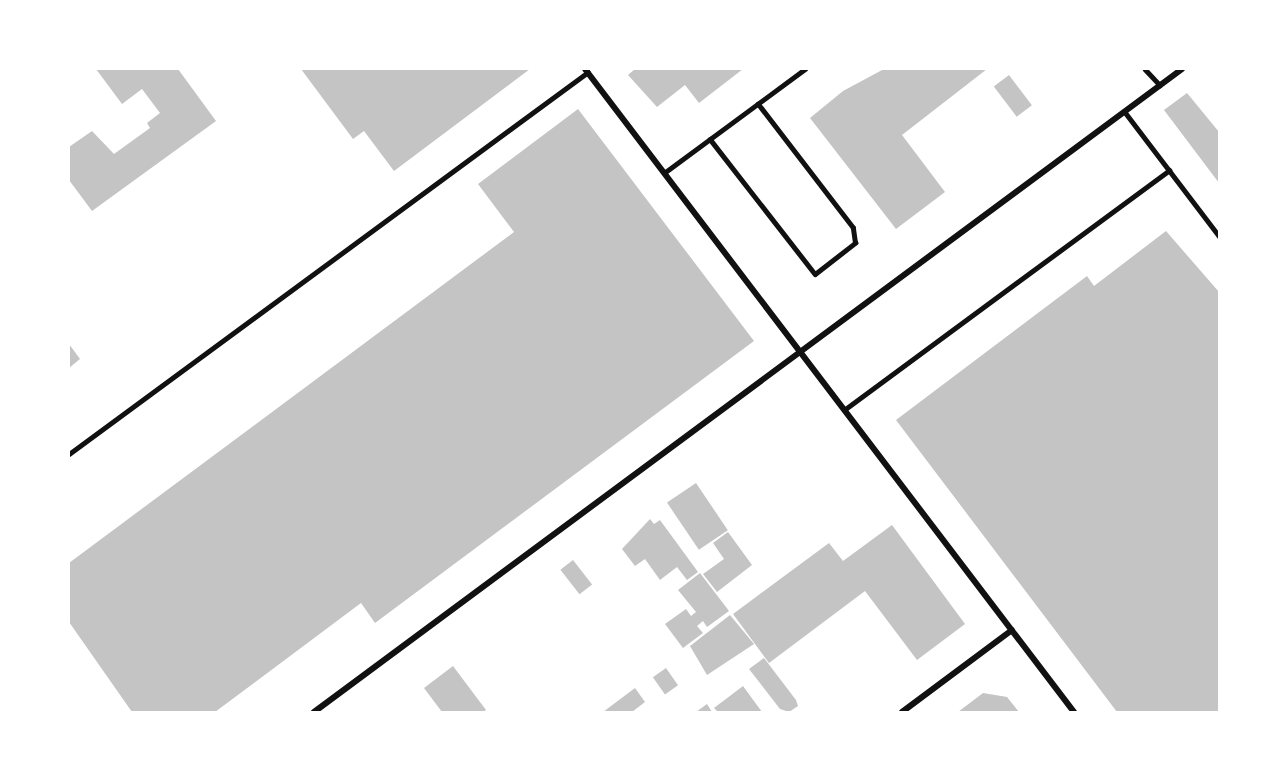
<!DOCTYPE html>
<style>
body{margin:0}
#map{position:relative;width:1288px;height:781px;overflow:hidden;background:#fff;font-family:Lato,sans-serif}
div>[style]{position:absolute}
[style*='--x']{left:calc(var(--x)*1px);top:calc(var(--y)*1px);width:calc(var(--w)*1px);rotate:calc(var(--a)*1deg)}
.building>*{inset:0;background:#c4c4c4;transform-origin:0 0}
.service>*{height:4.5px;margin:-2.25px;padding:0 2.25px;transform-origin:2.25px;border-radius:2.25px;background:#111}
.minor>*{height:6px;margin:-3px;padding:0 3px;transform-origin:3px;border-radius:3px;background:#111}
span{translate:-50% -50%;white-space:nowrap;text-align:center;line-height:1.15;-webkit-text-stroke:5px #fff;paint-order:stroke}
.frame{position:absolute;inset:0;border:70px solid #fff;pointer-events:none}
</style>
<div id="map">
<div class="building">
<i style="clip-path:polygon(96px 69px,178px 69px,216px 121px,92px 211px,69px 180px,69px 147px,92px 131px,114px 154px,150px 128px,147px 123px,160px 113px,142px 89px,122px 104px)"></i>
<i style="clip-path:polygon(301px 69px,530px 69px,394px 171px,364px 131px,353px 139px)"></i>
<i style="clip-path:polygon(635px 69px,743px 69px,699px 103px,685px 85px,657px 107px,628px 75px)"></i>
<i style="clip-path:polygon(884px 69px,987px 69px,902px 135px,945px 192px,896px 229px,810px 118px,843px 91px)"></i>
<i style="left:1009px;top:75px;width:38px;height:19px;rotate:53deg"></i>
<i style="clip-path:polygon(1187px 93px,1219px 132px,1219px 183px,1164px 110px)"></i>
<i style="clip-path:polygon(578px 109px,754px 341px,375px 623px,361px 603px,215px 712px,132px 712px,69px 622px,69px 563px,514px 232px,478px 184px)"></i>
<i style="clip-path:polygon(1166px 231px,1219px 292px,1219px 712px,1117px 712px,896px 420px,1087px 276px,1094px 286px)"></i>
<i style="clip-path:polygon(69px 344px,80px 359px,69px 368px)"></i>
<i style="left:696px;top:483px;width:57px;height:35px;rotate:56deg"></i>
<i style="clip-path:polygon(650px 519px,654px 524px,660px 520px,698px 572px,687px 580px,677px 567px,660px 580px,645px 559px,635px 566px,622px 549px)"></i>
<i style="clip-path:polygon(892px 525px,965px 624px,917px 660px,865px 591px,769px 663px,733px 614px,829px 543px,843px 561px)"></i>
<i style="clip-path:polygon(728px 532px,752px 565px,717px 592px,703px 574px,724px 559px,713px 543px)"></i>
<i style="left:573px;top:560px;width:31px;height:16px;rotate:52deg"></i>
<i style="clip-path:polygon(700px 573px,729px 611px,707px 627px,703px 621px,697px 626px,703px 633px,683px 648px,665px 624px,686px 609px,691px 616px,696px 612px,678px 590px)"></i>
<i style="clip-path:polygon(730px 615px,754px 644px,707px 675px,690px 646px)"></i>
<i style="clip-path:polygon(764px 658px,796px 700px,798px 706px,789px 712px,780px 709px,749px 669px)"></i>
<i style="clip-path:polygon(453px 666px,486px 710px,483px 712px,442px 712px,424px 688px)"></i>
<i style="left:666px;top:668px;width:21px;height:16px;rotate:55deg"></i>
<i style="clip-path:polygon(743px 686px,762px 712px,718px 712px,714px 708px)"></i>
<i style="clip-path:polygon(635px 688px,645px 702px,632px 712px,603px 712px)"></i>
<i style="clip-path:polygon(983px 693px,1007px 697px,1019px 712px,958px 712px)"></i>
<i style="clip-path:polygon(707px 704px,712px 712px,696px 712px)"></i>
</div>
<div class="service">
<i style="--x:1145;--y:69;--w:22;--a:47"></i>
<i style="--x:1125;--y:112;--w:156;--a:52.8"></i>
<i style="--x:710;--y:139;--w:171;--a:52.1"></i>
<i style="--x:815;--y:274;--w:51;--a:-37.8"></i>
<i style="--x:855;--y:243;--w:15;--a:-98"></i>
<i style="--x:853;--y:228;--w:156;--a:-127.5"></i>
<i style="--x:664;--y:173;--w:175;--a:-36.4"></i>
<i style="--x:844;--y:410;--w:404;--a:-36.4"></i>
<i style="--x:69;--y:454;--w:644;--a:-36.35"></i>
</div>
<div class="minor">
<i style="--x:585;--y:69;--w:808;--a:52.75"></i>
<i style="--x:314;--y:712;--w:1080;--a:-36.53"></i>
<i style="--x:902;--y:712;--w:137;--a:-36.7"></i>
</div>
<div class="frame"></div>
</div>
